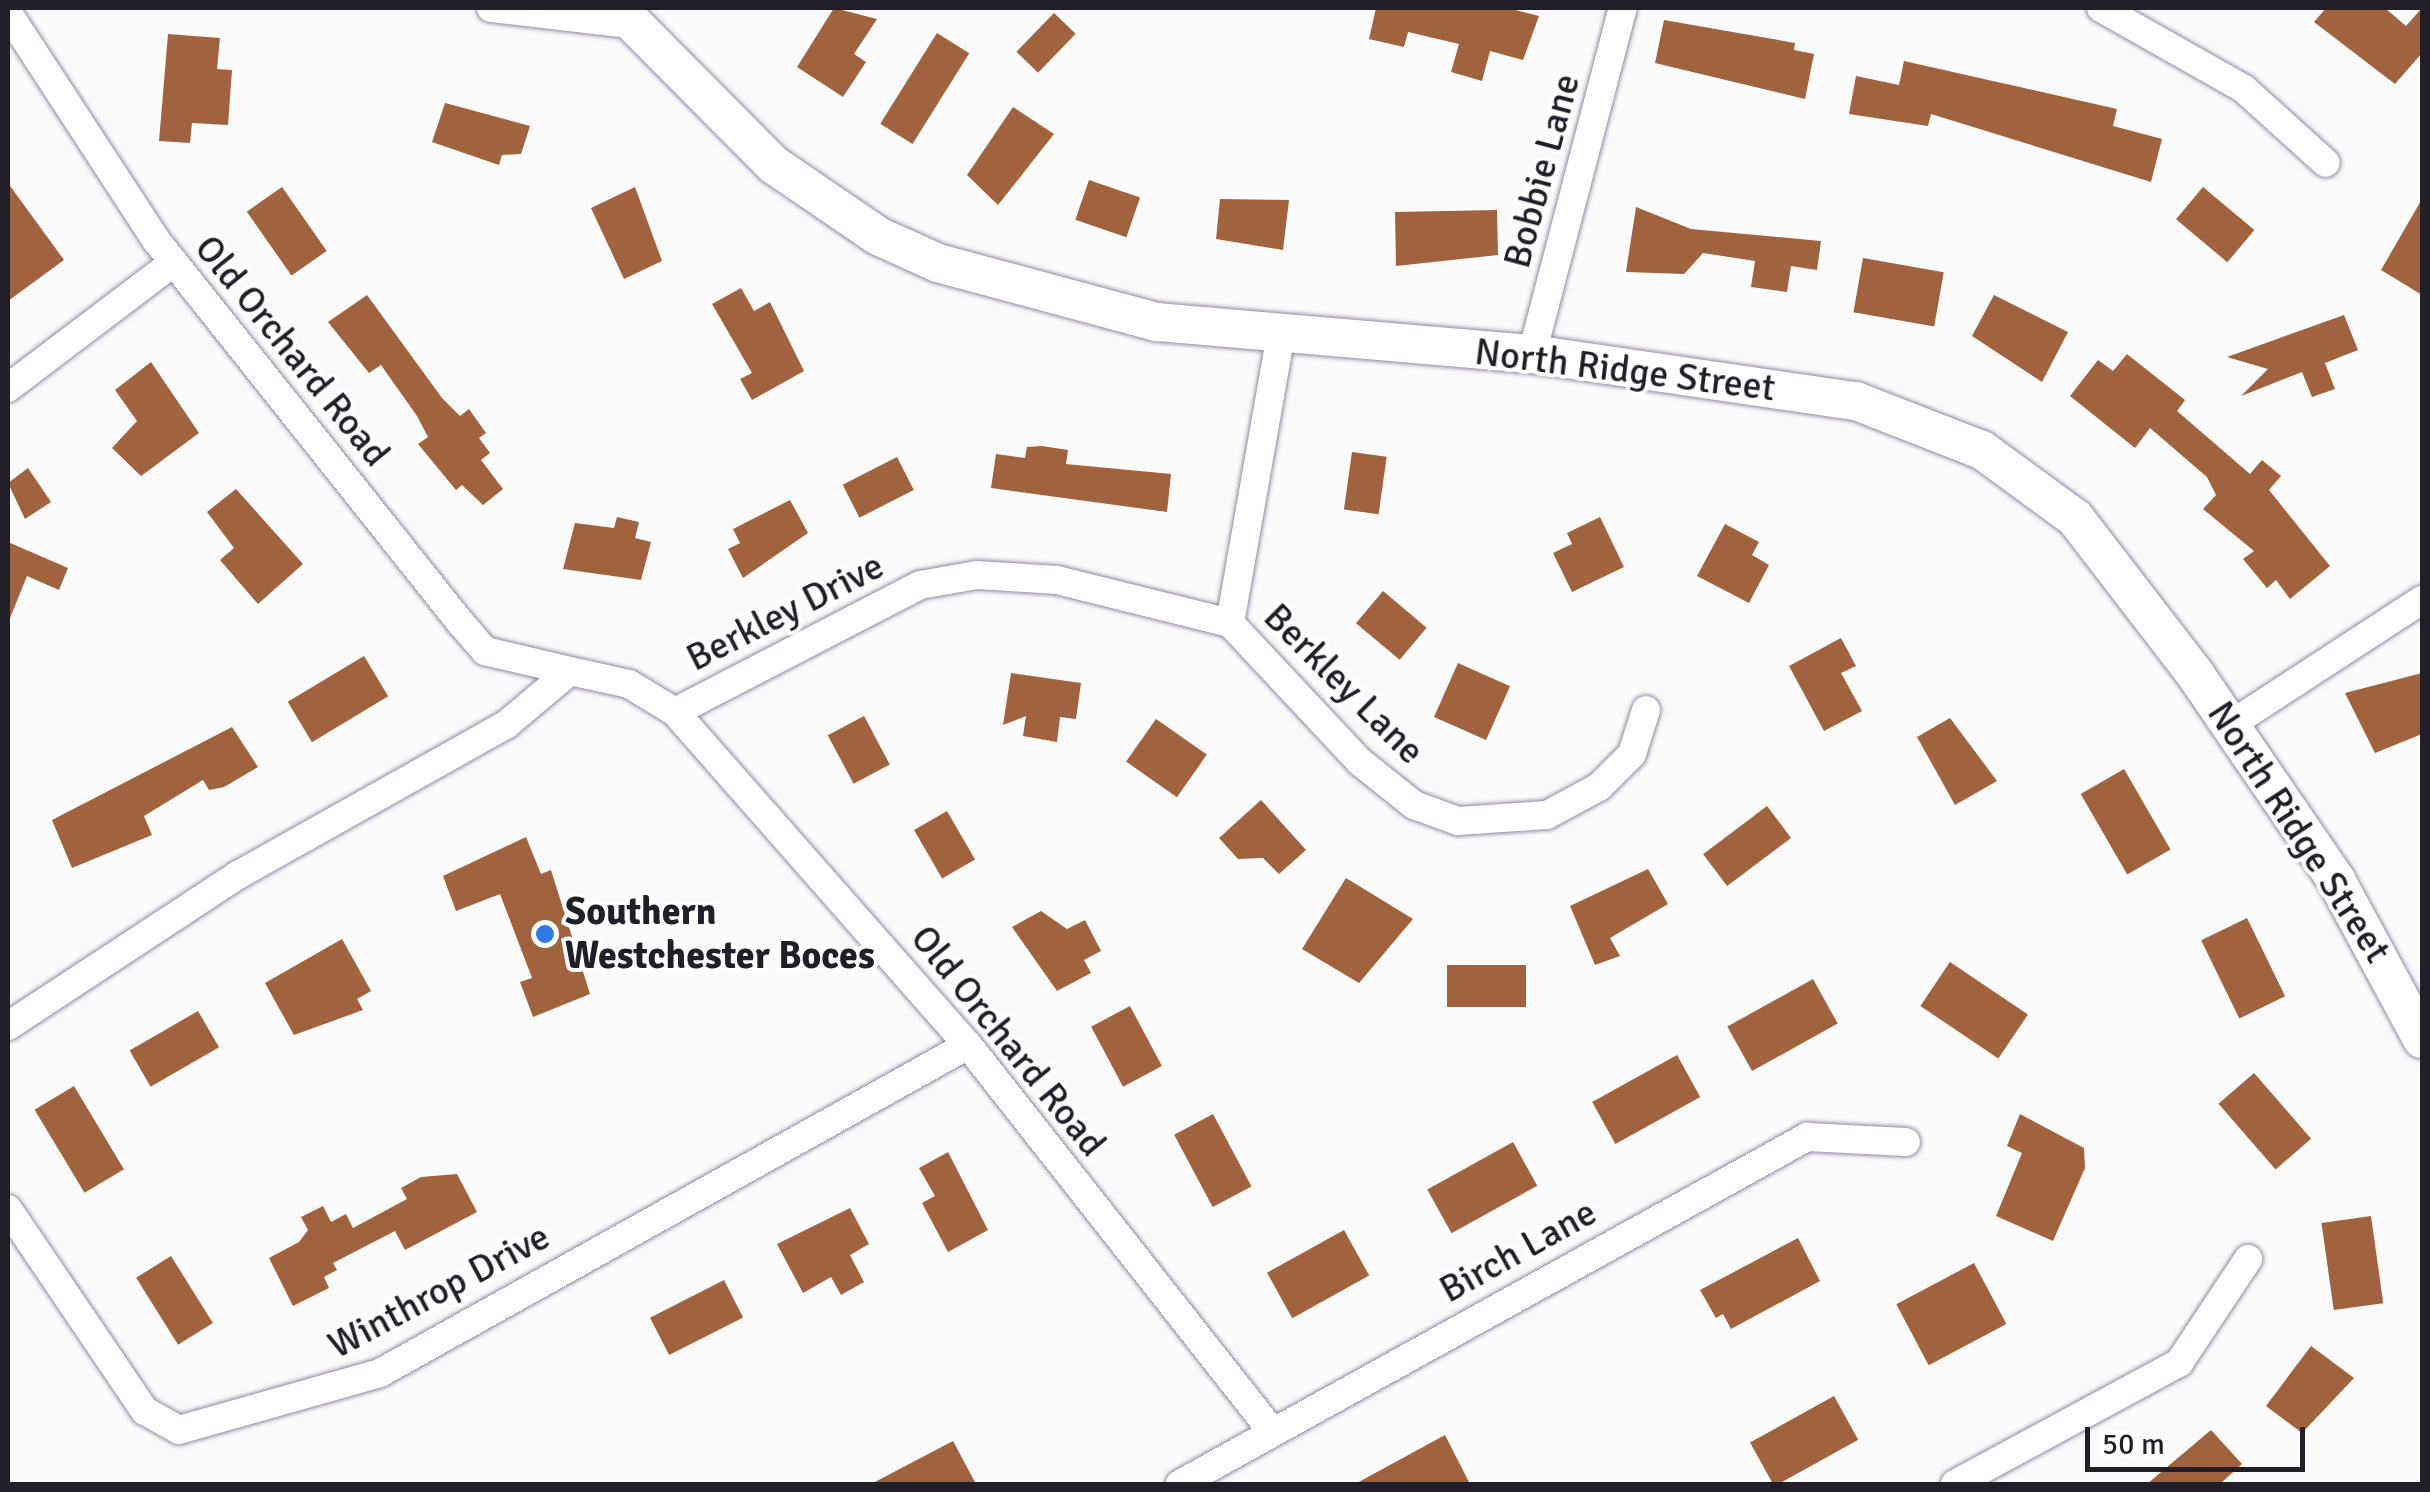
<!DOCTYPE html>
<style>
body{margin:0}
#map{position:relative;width:2430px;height:1492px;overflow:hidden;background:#fbfbfb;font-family:Signika,sans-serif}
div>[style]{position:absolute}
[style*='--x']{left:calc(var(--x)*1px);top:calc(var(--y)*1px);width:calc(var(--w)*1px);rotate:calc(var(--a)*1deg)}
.building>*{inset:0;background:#a0633d;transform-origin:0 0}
.roads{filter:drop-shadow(0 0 2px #9487a2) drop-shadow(0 0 2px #9487a2)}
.street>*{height:28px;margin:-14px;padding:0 14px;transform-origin:14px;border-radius:14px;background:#fff}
.secondary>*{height:38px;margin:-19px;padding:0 19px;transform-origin:19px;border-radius:19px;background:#fff}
.dots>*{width:28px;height:28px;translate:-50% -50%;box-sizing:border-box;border:5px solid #fff;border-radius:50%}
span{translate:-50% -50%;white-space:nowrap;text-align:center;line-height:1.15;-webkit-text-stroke:8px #fff;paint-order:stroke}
.street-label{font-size:38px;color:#221e28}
.poi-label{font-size:38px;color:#221e28;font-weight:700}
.left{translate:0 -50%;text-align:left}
.frame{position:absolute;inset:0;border:10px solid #221e28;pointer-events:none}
.scale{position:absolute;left:2085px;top:1427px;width:220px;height:45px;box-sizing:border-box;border:5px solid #221e28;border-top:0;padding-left:12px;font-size:30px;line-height:35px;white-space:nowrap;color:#221e28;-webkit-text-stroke:8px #fff;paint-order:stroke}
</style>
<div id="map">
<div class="building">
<i style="clip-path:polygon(834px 8px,877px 19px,854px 54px,866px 62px,843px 97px,797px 67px)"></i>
<i style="clip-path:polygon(1376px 8px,1508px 8px,1539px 16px,1523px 60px,1490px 51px,1482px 81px,1451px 72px,1459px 44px,1408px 32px,1404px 47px,1369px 39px)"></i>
<i style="clip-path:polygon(2326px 8px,2385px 8px,2406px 26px,2422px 8px,2422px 53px,2395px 84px,2314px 22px)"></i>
<i style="left:1054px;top:13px;width:30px;height:54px;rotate:44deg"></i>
<i style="clip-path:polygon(1664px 20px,1795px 43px,1794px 50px,1814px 54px,1805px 99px,1655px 63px)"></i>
<i style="left:937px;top:33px;width:38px;height:107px;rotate:32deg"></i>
<i style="clip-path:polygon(168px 34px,220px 38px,217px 69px,232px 70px,228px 125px,192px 123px,190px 143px,159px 141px)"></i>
<i style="clip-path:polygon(1904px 61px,2117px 109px,2113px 126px,2162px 139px,2151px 182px,1931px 114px,1928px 126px,1849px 114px,1856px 76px,1899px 85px)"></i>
<i style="clip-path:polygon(445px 103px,530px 126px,521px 154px,502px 155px,499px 165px,432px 142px)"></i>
<i style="clip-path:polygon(1013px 107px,1054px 134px,998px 205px,967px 175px)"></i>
<i style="left:1089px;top:180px;width:54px;height:42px;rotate:19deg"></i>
<i style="clip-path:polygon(8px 183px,64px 260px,8px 301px)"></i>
<i style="left:282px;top:187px;width:78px;height:43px;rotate:55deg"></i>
<i style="clip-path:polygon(635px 187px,662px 261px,624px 279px,591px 208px)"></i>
<i style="left:2203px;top:187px;width:67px;height:42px;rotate:40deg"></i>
<i style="clip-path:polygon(1220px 199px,1289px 200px,1283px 250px,1216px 239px)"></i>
<i style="clip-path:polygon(2422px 199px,2422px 295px,2381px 270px)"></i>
<i style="clip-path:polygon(1636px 207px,1691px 229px,1821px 241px,1817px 270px,1791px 266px,1787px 292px,1751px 287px,1755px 261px,1703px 253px,1684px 274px,1626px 272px)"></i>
<i style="clip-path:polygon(1497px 210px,1498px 255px,1396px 266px,1395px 212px)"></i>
<i style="left:1863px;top:258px;width:82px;height:55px;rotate:10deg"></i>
<i style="clip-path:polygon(741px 288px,754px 311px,770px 302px,804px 371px,752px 400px,740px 379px,752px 373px,712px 304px)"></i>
<i style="clip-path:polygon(367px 295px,442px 398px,460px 416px,469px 409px,486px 433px,479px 438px,490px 453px,481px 460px,503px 489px,483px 505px,462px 485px,456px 490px,418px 444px,428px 437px,417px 416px,381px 365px,369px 373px,328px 322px)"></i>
<i style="clip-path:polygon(1994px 295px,2068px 332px,2042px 382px,1972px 336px)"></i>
<i style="clip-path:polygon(2344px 315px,2358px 350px,2325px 363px,2335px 389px,2312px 397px,2302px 372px,2241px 396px,2268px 369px,2227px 357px)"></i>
<i style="clip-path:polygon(2127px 354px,2185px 400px,2177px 411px,2250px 474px,2262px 460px,2281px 476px,2269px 490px,2330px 566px,2290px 599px,2276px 580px,2267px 588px,2243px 559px,2254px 551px,2203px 509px,2216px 495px,2207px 477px,2150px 428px,2135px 448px,2070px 396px,2098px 360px,2113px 371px)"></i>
<i style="clip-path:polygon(151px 362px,199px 433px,141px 476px,112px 448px,137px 421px,115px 390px)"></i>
<i style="clip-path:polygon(1042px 446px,1068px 450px,1066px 464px,1171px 474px,1167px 512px,991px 488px,996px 454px,1025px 458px,1027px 447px)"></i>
<i style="left:1352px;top:452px;width:35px;height:58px;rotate:8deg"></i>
<i style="left:897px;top:457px;width:37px;height:61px;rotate:63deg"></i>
<i style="clip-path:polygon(28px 468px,51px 502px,25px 519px,8px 483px)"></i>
<i style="clip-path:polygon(236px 489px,303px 564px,258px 604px,220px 560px,234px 548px,207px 512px)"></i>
<i style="clip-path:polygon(790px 500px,808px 533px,743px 578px,728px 549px,740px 543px,733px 529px)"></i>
<i style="clip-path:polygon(617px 517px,639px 522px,635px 538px,651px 542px,641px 580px,563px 569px,575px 523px,614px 528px)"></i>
<i style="clip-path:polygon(1600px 517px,1624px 567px,1572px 592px,1553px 553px,1572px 544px,1567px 533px)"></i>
<i style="clip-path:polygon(1725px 524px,1759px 542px,1752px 555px,1769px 565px,1749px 603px,1697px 576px)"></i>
<i style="clip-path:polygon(8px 542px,68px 568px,59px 590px,27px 576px,8px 623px)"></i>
<i style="left:1383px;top:591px;width:57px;height:42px;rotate:40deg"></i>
<i style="clip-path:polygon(1841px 638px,1856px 666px,1841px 673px,1862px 711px,1824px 731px,1789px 666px)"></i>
<i style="left:364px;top:656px;width:47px;height:89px;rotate:59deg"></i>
<i style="left:1458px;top:663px;width:57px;height:59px;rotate:24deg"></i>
<i style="clip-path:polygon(1011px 673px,1081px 683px,1076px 719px,1060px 717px,1057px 742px,1023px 736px,1026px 716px,1003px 725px)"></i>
<i style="clip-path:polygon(2422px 673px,2422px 734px,2375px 753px,2345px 693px)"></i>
<i style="left:864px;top:716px;width:55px;height:41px;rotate:62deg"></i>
<i style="clip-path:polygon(1950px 718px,1997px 781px,1955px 805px,1917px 737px)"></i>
<i style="left:1156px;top:719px;width:62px;height:52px;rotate:35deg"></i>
<i style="clip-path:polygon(232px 727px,258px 767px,224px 787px,209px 790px,203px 780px,144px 816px,152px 835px,72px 868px,52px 820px)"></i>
<i style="left:2124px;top:769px;width:93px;height:50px;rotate:60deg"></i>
<i style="clip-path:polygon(1261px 800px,1306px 850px,1279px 874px,1263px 858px,1238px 859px,1219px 838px)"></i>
<i style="left:1767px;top:806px;width:40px;height:80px;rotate:53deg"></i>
<i style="left:947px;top:811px;width:56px;height:38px;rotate:60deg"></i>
<i style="clip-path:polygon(526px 837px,541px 874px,551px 870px,590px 994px,533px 1017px,520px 982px,532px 978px,500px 894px,456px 911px,443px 876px)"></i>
<i style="clip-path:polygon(1648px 869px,1668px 904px,1610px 938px,1620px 956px,1595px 965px,1570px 906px)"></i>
<i style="clip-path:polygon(1346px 878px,1413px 919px,1359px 983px,1302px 949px)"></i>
<i style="clip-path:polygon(1041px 911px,1067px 929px,1085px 920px,1101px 951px,1084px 960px,1091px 973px,1057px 991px,1012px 927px)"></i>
<i style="left:2247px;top:918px;width:87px;height:51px;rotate:64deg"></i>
<i style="clip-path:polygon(342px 939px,371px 991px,357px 999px,363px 1010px,294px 1035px,265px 983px)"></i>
<i style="left:1950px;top:962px;width:94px;height:53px;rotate:34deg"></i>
<i style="left:1526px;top:965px;width:42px;height:79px;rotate:90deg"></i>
<i style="left:1813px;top:979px;width:51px;height:98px;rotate:61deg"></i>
<i style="left:1130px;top:1006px;width:68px;height:44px;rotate:62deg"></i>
<i style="left:198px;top:1011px;width:42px;height:79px;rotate:60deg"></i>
<i style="left:1677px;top:1055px;width:48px;height:97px;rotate:61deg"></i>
<i style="left:2254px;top:1073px;width:87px;height:47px;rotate:49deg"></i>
<i style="left:74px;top:1086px;width:97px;height:46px;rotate:59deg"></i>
<i style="left:1213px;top:1114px;width:82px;height:44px;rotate:62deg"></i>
<i style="clip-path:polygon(2020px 1114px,2084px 1148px,2085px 1168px,2053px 1241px,1996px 1216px,2022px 1153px,2007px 1146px)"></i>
<i style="left:1513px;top:1142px;width:50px;height:98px;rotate:61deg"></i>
<i style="clip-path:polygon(948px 1152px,988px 1230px,948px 1252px,922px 1203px,935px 1196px,919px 1168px)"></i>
<i style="clip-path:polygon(457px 1174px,477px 1212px,405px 1250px,395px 1231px,333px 1263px,337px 1270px,324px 1277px,329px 1288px,293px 1306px,269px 1258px,299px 1242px,308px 1230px,301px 1217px,323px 1206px,331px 1222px,346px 1214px,353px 1228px,407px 1199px,401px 1188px,421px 1177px)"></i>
<i style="clip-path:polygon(850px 1208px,869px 1244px,850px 1255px,864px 1282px,841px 1295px,831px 1277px,803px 1293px,777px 1244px)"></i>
<i style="left:2371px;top:1216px;width:88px;height:50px;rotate:82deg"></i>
<i style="left:1344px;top:1230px;width:52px;height:88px;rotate:61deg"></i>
<i style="clip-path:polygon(1798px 1238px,1820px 1281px,1731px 1329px,1723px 1314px,1716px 1318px,1700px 1290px)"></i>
<i style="left:171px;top:1256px;width:79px;height:41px;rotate:58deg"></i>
<i style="left:1974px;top:1263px;width:69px;height:88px;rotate:62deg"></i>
<i style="left:724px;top:1280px;width:42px;height:83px;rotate:63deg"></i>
<i style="clip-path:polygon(2311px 1346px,2354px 1378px,2302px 1433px,2266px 1406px)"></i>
<i style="left:1834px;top:1396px;width:50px;height:96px;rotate:61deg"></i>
<i style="clip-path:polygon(2211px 1430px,2242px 1464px,2220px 1484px,2147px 1484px)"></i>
<i style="clip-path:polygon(1445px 1435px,1470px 1484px,1355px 1484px)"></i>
<i style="clip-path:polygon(953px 1441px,976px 1484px,871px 1484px)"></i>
</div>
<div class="roads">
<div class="street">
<i style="--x:491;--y:8;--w:147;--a:6.6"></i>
<i style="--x:2101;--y:8;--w:164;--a:29.5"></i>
<i style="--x:2244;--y:89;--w:110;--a:42.1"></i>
<i style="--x:8;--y:13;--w:271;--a:56.9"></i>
<i style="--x:156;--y:240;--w:487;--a:51.5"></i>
<i style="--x:459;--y:621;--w:40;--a:49"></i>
<i style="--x:485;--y:651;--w:87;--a:13.2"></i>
<i style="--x:1532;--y:354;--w:358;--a:-75.3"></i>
<i style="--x:8;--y:388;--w:208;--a:-37.2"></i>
<i style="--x:1230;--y:623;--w:294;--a:-80"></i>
<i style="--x:675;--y:712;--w:444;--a:48.7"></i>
<i style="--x:968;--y:1045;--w:489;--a:51.8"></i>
<i style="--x:2230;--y:725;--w:229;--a:-33.1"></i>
<i style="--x:8;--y:1026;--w:275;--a:-33.3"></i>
<i style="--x:238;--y:875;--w:308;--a:-29.3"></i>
<i style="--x:507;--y:724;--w:82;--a:-40.1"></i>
<i style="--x:570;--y:671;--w:60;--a:12.4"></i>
<i style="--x:629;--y:684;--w:54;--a:31.3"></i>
<i style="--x:675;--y:712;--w:276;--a:-27.4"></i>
<i style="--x:920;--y:585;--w:58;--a:-10"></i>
<i style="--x:977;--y:575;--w:80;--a:3.6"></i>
<i style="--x:1057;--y:580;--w:178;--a:14"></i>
<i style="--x:1230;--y:623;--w:189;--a:46.9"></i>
<i style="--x:1359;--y:761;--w:70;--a:38.7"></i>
<i style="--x:1414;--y:805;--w:47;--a:20"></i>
<i style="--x:1458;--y:821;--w:89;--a:-3.9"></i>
<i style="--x:1547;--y:815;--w:59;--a:-28.3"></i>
<i style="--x:1599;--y:787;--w:47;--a:-45"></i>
<i style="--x:1632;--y:754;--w:46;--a:-72.3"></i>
<i style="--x:8;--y:1209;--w:244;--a:55.9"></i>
<i style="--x:145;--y:1411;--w:39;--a:29"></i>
<i style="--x:179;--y:1430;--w:209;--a:-15.8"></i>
<i style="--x:380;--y:1373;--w:673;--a:-29.15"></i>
<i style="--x:1180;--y:1484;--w:717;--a:-28.96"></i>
<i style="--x:1807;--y:1137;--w:99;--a:2.9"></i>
<i style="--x:1955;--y:1484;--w:255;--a:-28.4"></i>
<i style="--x:2179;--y:1363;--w:125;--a:-56.4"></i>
</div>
<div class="secondary">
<i style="--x:618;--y:8;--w:221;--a:45.2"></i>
<i style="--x:774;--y:165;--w:126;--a:34.3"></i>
<i style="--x:878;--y:236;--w:66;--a:24.2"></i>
<i style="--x:938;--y:263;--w:227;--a:15.1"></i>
<i style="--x:1157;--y:322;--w:376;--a:4.9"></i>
<i style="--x:1532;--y:354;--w:327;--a:8.3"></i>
<i style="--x:1856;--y:401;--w:135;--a:21.3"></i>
<i style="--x:1982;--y:450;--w:115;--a:36.2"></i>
<i style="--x:2075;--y:518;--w:197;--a:52.4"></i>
<i style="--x:2195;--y:674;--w:250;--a:55.6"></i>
<i style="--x:2336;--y:880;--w:181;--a:61.6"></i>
</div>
</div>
<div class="dots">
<i style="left:545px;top:934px;background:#2c78e4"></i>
</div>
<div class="street-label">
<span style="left:1542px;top:171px;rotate:-75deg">Bobbie Lane</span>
<span style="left:292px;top:351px;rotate:51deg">Old Orchard Road</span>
<span style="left:1625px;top:370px;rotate:7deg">North Ridge Street</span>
<span style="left:785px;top:612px;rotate:-27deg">Berkley Drive</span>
<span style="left:1344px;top:684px;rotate:45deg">Berkley Lane</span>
<span style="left:2299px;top:832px;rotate:57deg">North Ridge Street</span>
<span style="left:1008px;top:1041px;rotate:51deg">Old Orchard Road</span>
<span style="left:1518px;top:1251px;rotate:-29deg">Birch Lane</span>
<span style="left:439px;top:1291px;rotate:-28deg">Winthrop Drive</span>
</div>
<div class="poi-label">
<span class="left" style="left:565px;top:934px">Southern<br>Westchester Boces</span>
</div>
<div class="frame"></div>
<div class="scale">50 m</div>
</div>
